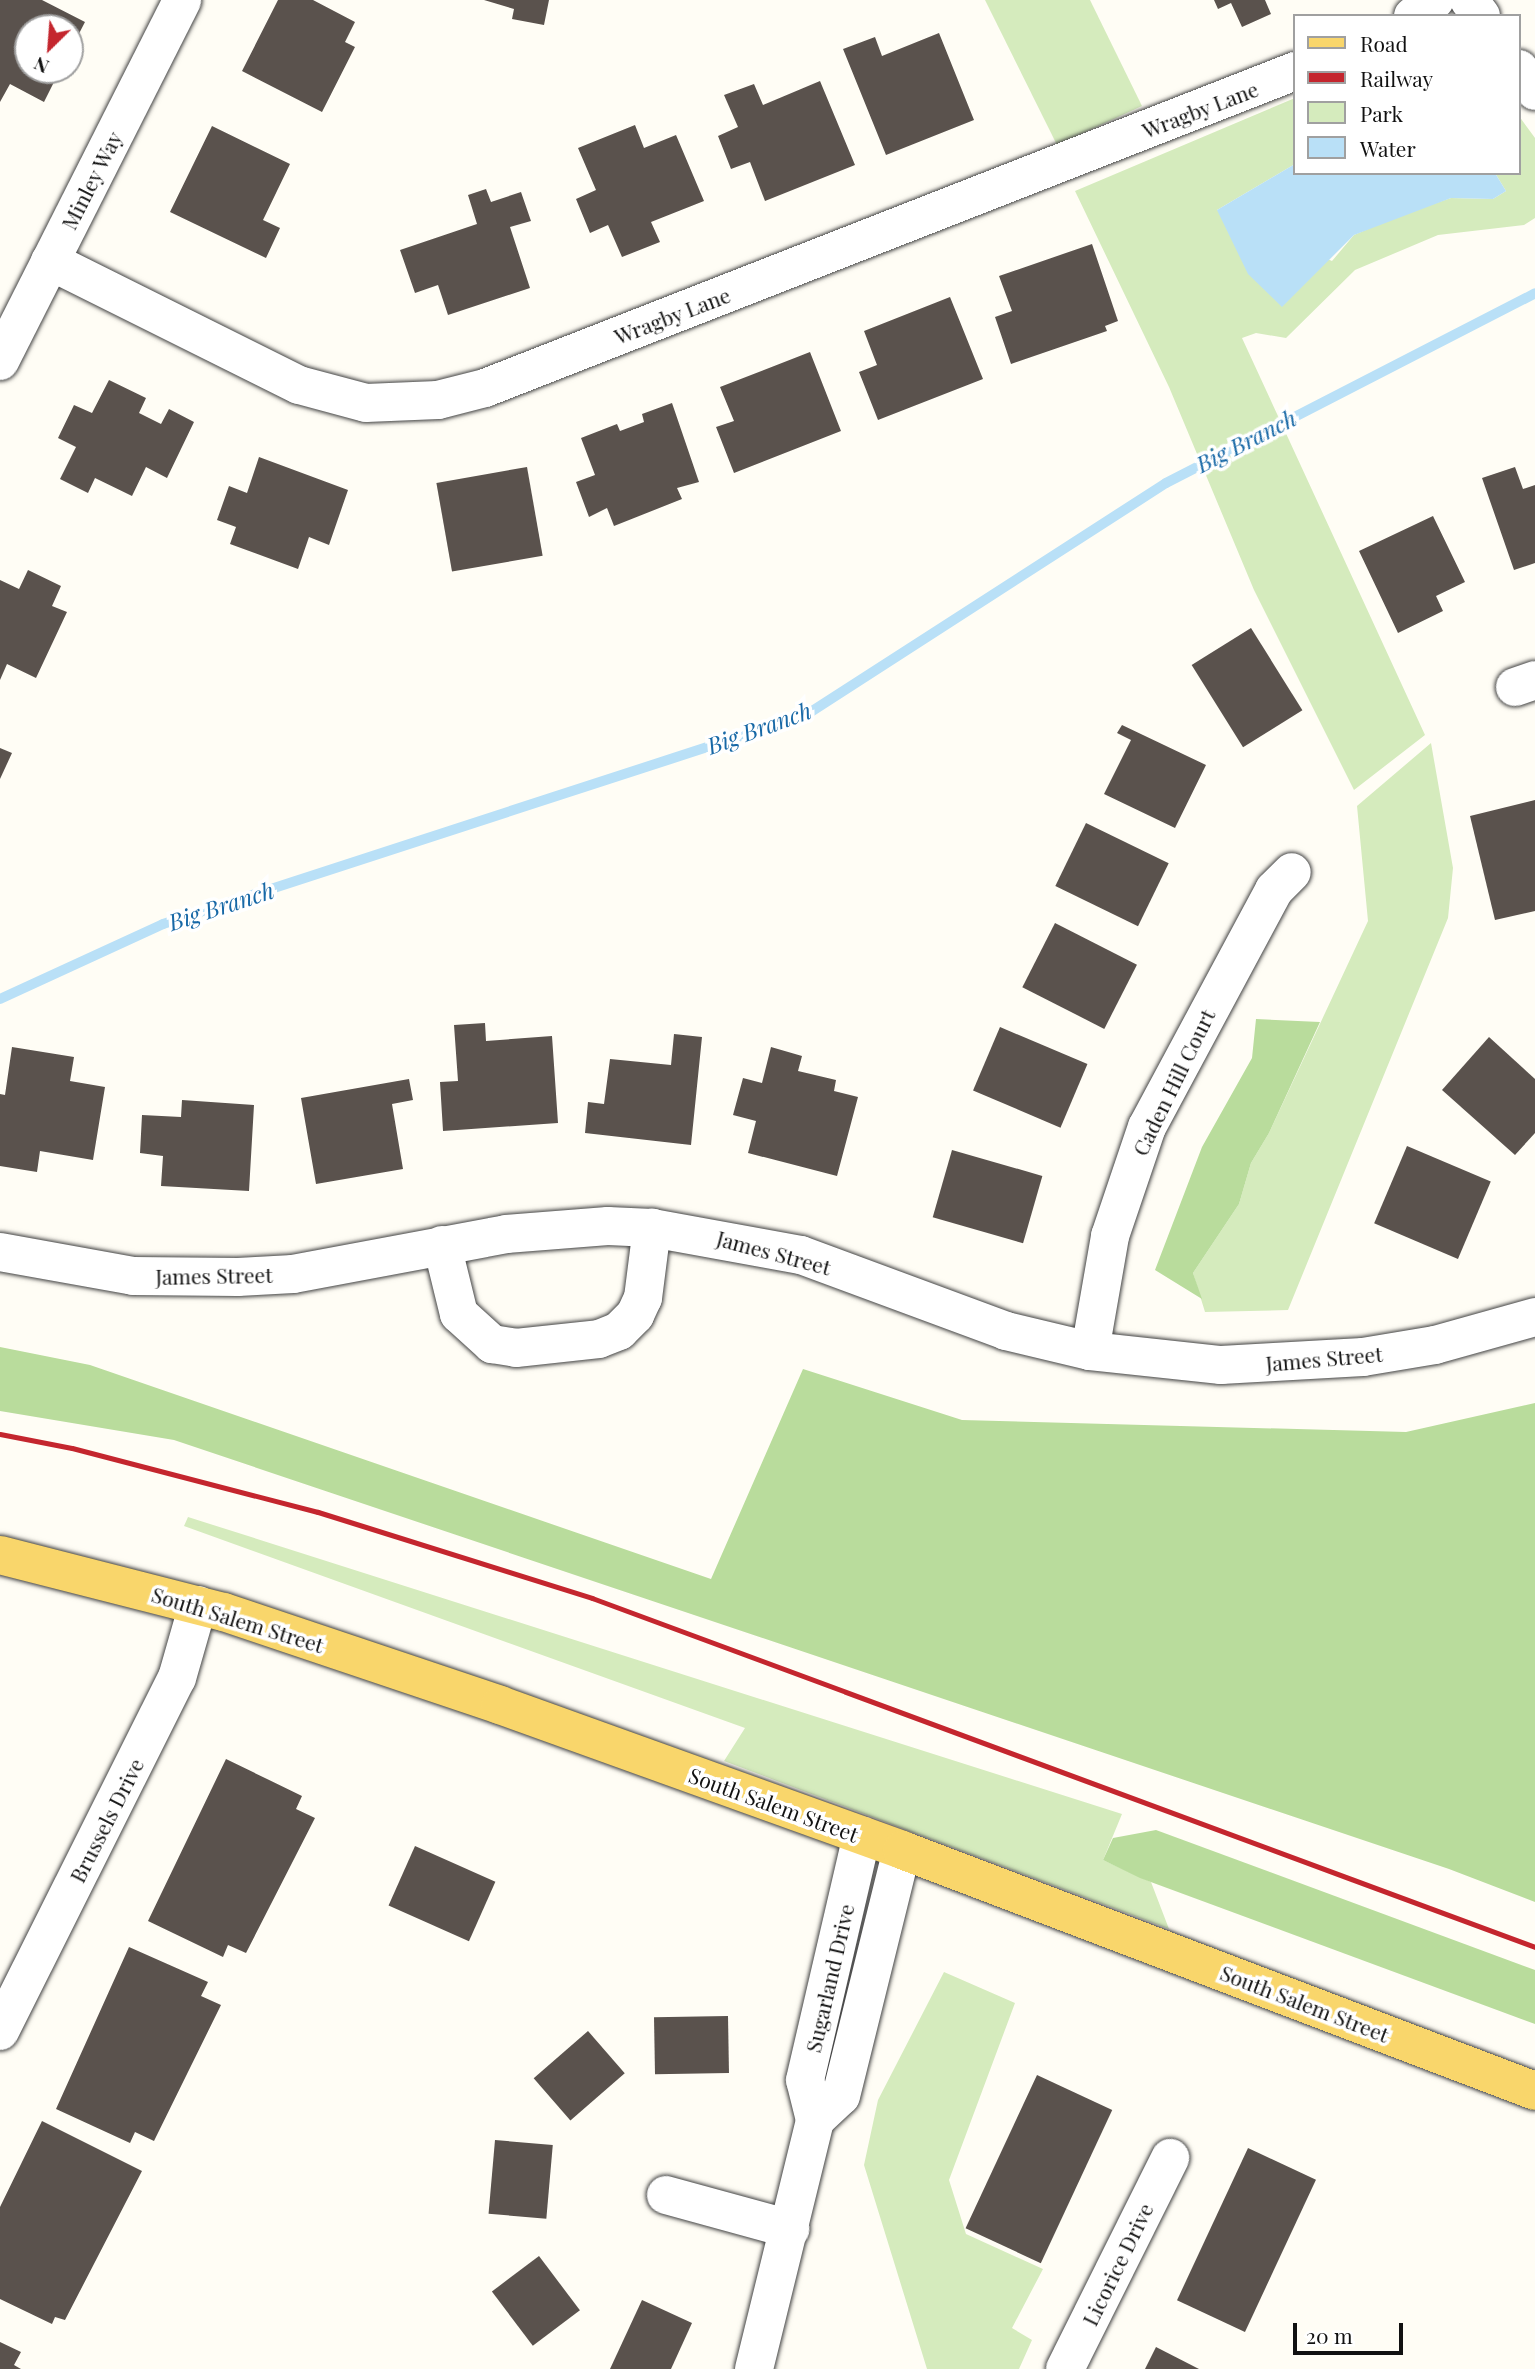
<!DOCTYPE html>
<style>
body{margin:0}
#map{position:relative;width:1535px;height:2369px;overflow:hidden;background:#fffdf5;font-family:"Playfair Display",serif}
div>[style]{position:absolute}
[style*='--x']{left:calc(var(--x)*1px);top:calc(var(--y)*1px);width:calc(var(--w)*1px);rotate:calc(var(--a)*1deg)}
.green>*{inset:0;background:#d5ebbd}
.forest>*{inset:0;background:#b9dc9c}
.water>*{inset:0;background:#b9e0f7}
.stream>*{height:10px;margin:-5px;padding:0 5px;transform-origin:5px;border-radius:5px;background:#b9e0f7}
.building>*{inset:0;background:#5a524d;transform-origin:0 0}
.roads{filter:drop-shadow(0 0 2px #444) drop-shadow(0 0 2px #444)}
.minor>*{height:38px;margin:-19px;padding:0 19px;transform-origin:19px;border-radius:19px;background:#fff}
.major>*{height:38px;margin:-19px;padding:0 19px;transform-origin:19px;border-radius:19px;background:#f9d66b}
.rail>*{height:5px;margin:-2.5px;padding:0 2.5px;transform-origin:2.5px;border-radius:2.5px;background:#c4262e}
span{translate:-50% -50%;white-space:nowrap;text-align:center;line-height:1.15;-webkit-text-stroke:7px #fff;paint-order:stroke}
.street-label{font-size:21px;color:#111}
.water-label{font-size:23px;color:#1768a6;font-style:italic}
.legend{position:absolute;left:1293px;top:14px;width:228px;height:161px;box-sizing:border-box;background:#fff;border:2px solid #a0a0a0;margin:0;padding:9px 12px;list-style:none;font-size:21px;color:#111}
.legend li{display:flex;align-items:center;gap:14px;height:35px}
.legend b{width:35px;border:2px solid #a0a0a0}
.north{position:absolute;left:14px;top:14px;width:70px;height:70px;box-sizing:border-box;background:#fff;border:2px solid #a0a0a0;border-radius:50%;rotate:205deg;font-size:19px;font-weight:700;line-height:28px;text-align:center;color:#111}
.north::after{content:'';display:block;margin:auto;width:24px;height:32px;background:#c4262e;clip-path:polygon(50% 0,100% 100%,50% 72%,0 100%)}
.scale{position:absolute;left:1293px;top:2323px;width:110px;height:32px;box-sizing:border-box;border:4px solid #111;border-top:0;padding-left:9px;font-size:21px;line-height:24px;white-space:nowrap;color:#111;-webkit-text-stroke:5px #fff;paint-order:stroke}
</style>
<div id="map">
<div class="green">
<i style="clip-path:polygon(985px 0,1090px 0,1142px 106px,1057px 145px)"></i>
<i style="clip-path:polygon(1295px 98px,1295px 164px,1217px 210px,1332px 261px,1354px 235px,1403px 214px,1451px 198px,1493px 199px,1506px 191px,1495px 173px,1519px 173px,1519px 116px,1535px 138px,1535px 218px,1524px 225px,1438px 235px,1355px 270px,1286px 338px,1256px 333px,1242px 338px,1425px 735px,1354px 790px,1254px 590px,1169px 387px,1075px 191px)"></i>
<i style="clip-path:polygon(1431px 743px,1453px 868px,1448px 918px,1288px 1310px,1205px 1312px,1193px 1273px,1239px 1204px,1251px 1163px,1269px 1133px,1368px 921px,1357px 806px)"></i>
<i style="clip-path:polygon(188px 1517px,1122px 1814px,1103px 1860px,1151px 1882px,1169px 1929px,724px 1761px,745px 1728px,184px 1526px)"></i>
<i style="clip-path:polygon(944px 1972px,1015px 2003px,949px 2180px,966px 2234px,1043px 2269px,1012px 2328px,1032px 2340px,1019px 2369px,927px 2369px,864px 2165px,878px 2100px)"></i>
</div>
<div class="forest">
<i style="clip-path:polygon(1256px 1019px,1320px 1022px,1269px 1133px,1251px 1163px,1239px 1204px,1193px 1273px,1202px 1299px,1155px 1270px,1202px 1147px,1252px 1058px)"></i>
<i style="clip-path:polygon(0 1347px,90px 1365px,711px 1579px,803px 1369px,962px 1420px,1406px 1432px,1535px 1403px,1535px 1902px,1449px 1869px,174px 1440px,0 1411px)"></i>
<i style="clip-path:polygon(1156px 1830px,1535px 1970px,1535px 2024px,1140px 1878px,1103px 1860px,1113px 1838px)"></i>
</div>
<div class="water">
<i style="clip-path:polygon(1295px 164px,1295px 173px,1495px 173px,1506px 191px,1493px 199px,1451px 198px,1354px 235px,1282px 307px,1248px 274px,1217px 210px)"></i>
</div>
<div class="stream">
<i style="--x:0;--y:999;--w:179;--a:-24.7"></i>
<i style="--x:163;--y:924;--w:676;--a:-18.01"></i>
<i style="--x:806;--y:715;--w:428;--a:-32.8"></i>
<i style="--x:1166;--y:483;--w:415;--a:-27.2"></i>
</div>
<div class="building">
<i style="clip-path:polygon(0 0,42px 0,85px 22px,70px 51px,70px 28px,28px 28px,28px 70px,60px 70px,44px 102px,10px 84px,0 102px)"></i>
<i style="clip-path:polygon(278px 0,313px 0,355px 22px,345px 42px,355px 47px,322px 112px,242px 71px)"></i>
<i style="clip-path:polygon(484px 0,549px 0,544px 25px,512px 19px,514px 9px)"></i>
<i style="clip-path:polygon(1214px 0,1265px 0,1271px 14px,1242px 27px,1231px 3px,1218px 9px)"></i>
<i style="clip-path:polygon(939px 33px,974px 120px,886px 155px,843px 49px,875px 37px,882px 56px)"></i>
<i style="clip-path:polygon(820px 81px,855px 165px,765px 201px,750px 162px,731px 169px,718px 136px,738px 127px,724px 95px,754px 84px,763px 105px)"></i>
<i style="clip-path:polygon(635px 125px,644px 148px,676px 135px,704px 201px,651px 222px,660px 242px,622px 257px,608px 225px,590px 233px,576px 199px,596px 190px,578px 148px)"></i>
<i style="clip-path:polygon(212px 126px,290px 164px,263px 220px,280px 228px,266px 258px,170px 212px)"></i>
<i style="clip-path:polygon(486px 189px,491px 202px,521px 192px,531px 221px,510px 227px,530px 288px,448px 315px,438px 285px,415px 293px,400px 250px,477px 224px,468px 195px)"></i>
<i style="clip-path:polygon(1092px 244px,1118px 321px,1105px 326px,1107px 331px,1011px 364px,995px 317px,1012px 311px,999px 276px)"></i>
<i style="clip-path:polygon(950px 297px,983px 379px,878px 420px,859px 372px,877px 365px,864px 331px)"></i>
<i style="clip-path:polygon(810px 352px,841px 431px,734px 473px,716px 427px,734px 421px,720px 387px)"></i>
<i style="clip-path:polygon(109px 380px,146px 398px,139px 413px,161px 424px,169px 409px,194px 422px,167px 478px,146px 467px,132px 496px,95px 478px,88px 493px,60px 479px,76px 447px,58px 438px,74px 405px,92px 413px)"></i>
<i style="clip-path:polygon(672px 403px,699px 482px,677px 488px,682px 499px,614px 526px,607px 508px,589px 517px,576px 482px,595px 475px,581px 438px,617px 424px,620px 431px,644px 422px,642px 414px)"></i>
<i style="clip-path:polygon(259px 457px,348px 490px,329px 545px,309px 537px,298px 569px,230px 544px,236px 527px,217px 520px,229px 486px,247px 493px)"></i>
<i style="left:527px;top:467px;width:90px;height:92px;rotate:80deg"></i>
<i style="clip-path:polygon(1515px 467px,1523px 489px,1535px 485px,1535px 563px,1514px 570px,1482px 478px)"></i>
<i style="clip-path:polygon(1433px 516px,1465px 582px,1436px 596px,1443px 611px,1398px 633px,1359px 551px)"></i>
<i style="clip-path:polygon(28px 570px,61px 586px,52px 606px,67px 612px,36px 678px,7px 664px,0 680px,0 580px,19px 589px)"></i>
<i style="left:1251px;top:628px;width:97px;height:70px;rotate:58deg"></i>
<i style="clip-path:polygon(1122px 725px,1206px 765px,1175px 828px,1104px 794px,1131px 740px,1117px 733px)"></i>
<i style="clip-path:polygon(0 748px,12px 753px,0 779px)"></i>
<i style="clip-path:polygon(1535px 800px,1535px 911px,1495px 920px,1470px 816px)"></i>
<i style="left:1086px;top:823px;width:92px;height:70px;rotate:26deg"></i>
<i style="left:1055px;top:923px;width:92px;height:72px;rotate:27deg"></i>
<i style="clip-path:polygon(485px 1023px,486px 1041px,552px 1036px,558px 1123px,443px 1131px,440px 1082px,458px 1081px,454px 1025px)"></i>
<i style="left:1000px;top:1027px;width:95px;height:69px;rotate:23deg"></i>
<i style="clip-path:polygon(674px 1034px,702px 1037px,691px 1145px,585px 1133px,588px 1102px,604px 1104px,610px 1059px,671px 1065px)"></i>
<i style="clip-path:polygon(1489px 1037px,1535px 1079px,1535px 1133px,1515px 1155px,1442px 1090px)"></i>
<i style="clip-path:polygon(12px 1047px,74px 1057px,70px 1081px,105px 1087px,93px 1160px,40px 1151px,37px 1172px,0 1166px,0 1094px,5px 1095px)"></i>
<i style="clip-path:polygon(771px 1047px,802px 1056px,798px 1071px,836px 1080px,834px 1091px,858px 1097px,837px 1176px,748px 1153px,756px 1121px,733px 1115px,743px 1078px,762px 1083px)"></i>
<i style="clip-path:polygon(409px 1079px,413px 1100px,392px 1104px,403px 1169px,316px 1184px,301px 1098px)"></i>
<i style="clip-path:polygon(182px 1100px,254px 1105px,249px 1191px,161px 1186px,163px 1156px,140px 1153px,142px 1115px,181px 1117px)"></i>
<i style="left:1407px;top:1146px;width:91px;height:84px;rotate:23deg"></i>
<i style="left:952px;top:1150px;width:94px;height:70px;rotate:16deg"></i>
<i style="clip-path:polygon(226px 1759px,302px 1796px,296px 1809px,315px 1818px,246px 1953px,228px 1945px,223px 1957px,148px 1921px)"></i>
<i style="left:415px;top:1846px;width:88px;height:65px;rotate:24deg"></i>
<i style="clip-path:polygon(129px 1947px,208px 1982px,201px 1996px,221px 2005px,154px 2141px,135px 2132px,130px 2143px,56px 2109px)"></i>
<i style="left:728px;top:2016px;width:57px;height:74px;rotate:89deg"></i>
<i style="left:588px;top:2031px;width:56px;height:72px;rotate:49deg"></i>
<i style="left:1037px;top:2075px;width:83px;height:169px;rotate:25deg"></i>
<i style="clip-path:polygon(42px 2121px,142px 2171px,65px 2320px,55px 2317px,52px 2324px,0 2299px,0 2207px)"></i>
<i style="left:495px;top:2140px;width:58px;height:74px;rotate:5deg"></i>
<i style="left:1248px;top:2148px;width:75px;height:168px;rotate:25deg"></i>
<i style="left:539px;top:2256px;width:68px;height:59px;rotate:53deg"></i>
<i style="clip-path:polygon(642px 2300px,692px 2323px,671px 2369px,610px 2369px)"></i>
<i style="clip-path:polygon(0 2342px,21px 2352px,14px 2365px,21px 2369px,0 2369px)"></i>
<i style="clip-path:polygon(1156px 2347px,1199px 2369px,1145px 2369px)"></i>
</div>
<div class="roads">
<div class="minor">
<i style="--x:1469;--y:0;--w:20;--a:53"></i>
<i style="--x:1413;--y:16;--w:27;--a:-36"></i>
<i style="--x:1519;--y:69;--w:27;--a:54"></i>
<i style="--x:50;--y:261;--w:278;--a:26.5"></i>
<i style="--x:299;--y:385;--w:69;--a:15"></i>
<i style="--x:366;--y:403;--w:72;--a:-2.4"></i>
<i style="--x:438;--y:400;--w:49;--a:-14.3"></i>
<i style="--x:485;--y:388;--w:870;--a:-21.37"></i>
<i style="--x:0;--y:361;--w:404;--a:-63.2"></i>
<i style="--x:1515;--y:687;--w:21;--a:-19"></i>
<i style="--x:442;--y:1245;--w:71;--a:76.2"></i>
<i style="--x:459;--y:1314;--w:45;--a:42.3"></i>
<i style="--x:492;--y:1344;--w:24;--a:9"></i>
<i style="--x:516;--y:1348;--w:83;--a:-6.2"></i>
<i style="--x:599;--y:1339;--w:22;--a:-22"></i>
<i style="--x:619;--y:1331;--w:23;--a:-45"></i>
<i style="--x:635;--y:1315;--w:19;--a:-65"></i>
<i style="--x:643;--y:1298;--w:71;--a:-82.7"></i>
<i style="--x:0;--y:1252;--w:135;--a:10.2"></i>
<i style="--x:133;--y:1276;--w:105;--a:0.5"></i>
<i style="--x:238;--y:1277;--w:55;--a:-3.1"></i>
<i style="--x:293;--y:1274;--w:217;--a:-10.6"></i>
<i style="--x:506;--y:1234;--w:102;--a:-4.5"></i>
<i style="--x:608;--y:1226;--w:44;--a:2.6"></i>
<i style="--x:652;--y:1228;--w:151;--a:10.3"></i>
<i style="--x:801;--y:1255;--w:219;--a:20.3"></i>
<i style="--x:1006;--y:1331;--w:86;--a:13.4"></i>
<i style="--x:1090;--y:1351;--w:132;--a:6.1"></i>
<i style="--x:1221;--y:1365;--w:142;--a:-3.2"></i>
<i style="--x:1363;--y:1357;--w:73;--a:-9.5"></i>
<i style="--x:1435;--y:1345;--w:104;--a:-15.6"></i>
<i style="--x:1090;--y:1351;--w:117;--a:-80.1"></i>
<i style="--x:1110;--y:1236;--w:115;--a:-71.3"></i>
<i style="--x:1147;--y:1127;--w:269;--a:-61.8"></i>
<i style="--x:1274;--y:890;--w:25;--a:-45"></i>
<i style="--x:0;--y:2031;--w:395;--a:-63.4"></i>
<i style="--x:177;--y:1678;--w:76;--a:-74"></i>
<i style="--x:815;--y:2120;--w:35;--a:-43"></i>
<i style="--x:841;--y:2096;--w:253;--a:-76.1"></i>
<i style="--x:666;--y:2195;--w:129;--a:15.3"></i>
<i style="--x:754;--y:2369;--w:256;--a:-76.2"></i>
<i style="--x:815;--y:2120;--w:41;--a:-104"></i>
<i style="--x:805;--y:2080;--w:251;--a:-76.9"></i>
<i style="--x:1065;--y:2369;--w:236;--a:-63.5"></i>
</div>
<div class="major">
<i style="--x:0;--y:1555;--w:231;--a:14.3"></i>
<i style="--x:224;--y:1612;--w:291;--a:18.6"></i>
<i style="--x:500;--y:1705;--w:427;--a:19.8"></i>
<i style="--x:902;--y:1850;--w:677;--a:20.84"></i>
</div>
</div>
<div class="rail">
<i style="--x:0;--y:1434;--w:73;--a:11"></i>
<i style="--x:72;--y:1448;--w:254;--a:14.6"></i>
<i style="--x:318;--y:1512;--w:287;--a:17.4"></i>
<i style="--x:592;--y:1598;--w:1006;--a:20.31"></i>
</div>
<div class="street-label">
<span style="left:1200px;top:109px;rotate:-21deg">Wragby Lane</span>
<span style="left:91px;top:180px;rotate:-63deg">Minley Way</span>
<span style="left:672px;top:315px;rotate:-21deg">Wragby Lane</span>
<span style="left:1173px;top:1082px;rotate:-64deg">Caden Hill Court</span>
<span style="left:774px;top:1252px;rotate:15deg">James Street</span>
<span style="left:214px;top:1275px;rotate:-1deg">James Street</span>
<span style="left:1324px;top:1358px;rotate:-5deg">James Street</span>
<span style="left:238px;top:1619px;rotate:17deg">South Salem Street</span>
<span style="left:774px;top:1804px;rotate:20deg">South Salem Street</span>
<span style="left:106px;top:1820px;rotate:-63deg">Brussels Drive</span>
<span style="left:829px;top:1978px;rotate:-77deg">Sugarland Drive</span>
<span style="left:1305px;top:2003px;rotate:21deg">South Salem Street</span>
<span style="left:1117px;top:2264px;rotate:-64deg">Licorice Drive</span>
</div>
<div class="water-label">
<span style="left:1246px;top:441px;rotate:-27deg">Big Branch</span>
<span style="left:759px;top:728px;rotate:-20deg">Big Branch</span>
<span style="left:221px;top:906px;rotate:-18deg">Big Branch</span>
</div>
<ul class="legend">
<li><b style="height:9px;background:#f9d66b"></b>Road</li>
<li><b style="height:9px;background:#c4262e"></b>Railway</li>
<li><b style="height:19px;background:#d5ebbd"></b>Park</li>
<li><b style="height:19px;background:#b9e0f7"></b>Water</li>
</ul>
<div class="north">N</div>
<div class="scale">20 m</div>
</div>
